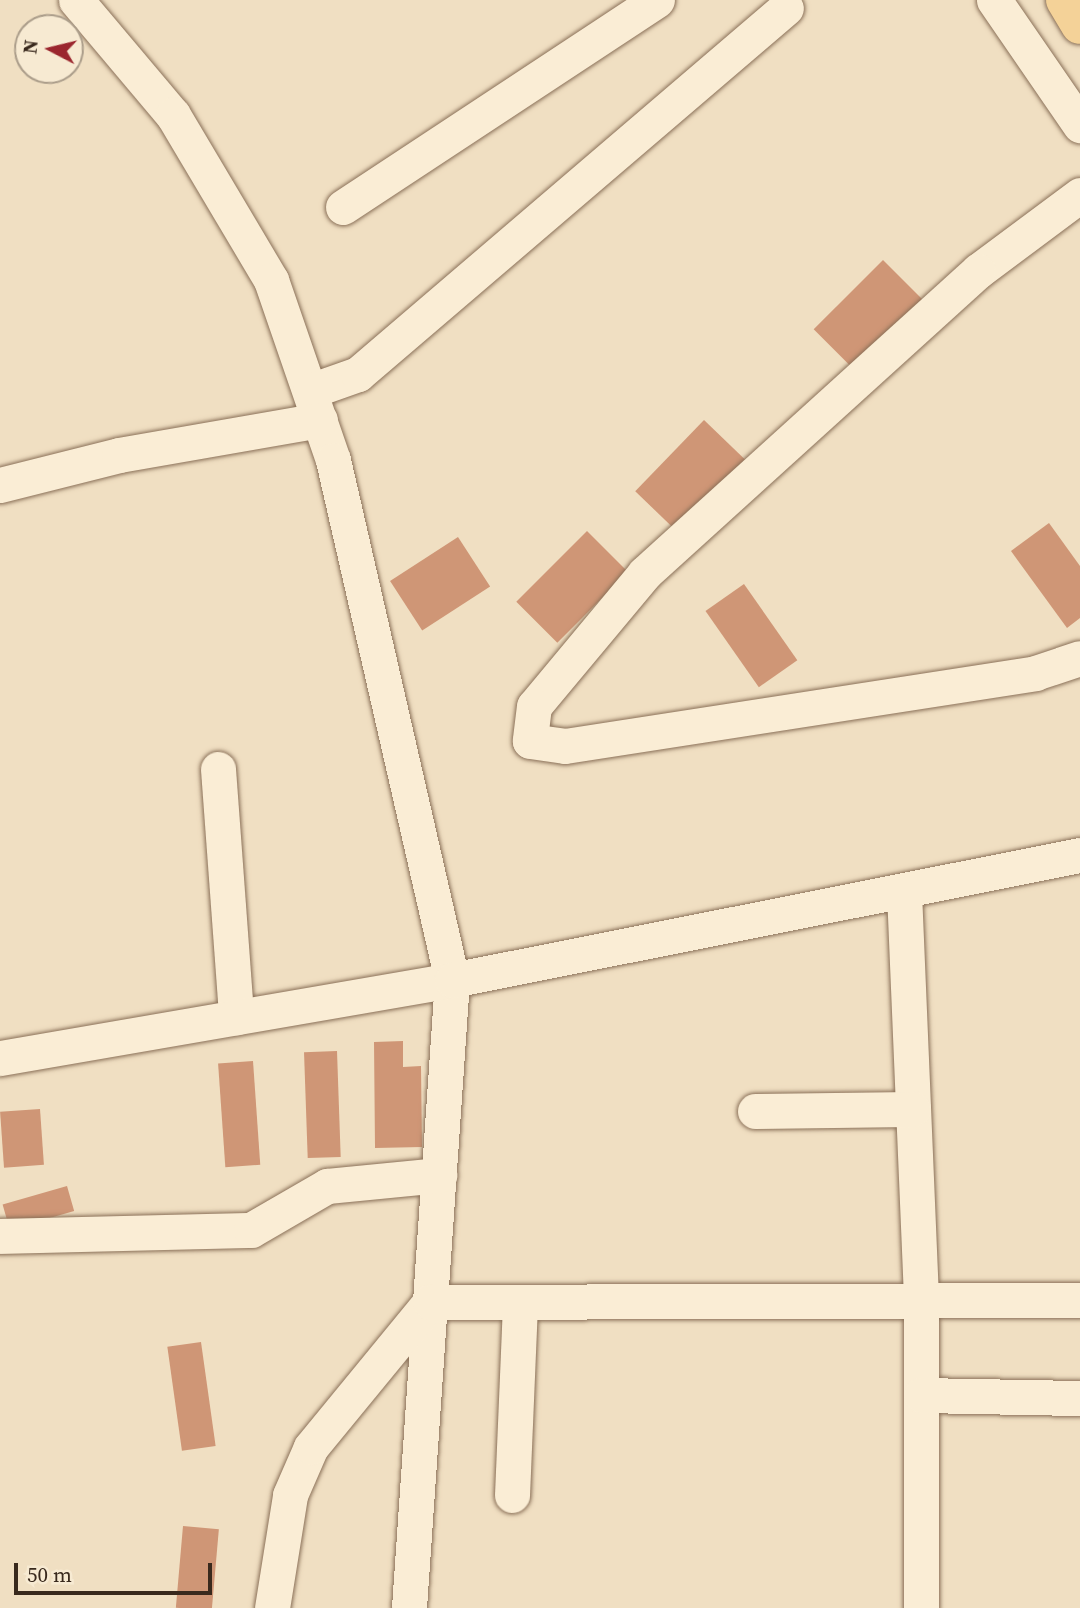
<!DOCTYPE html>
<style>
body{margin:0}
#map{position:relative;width:1080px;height:1608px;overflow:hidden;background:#f0dfc2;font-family:"Source Serif 4",serif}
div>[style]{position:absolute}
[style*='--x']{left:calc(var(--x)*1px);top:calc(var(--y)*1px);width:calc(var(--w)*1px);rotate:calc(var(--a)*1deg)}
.building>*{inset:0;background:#cf9676;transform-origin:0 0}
.roads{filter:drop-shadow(0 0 2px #8a7058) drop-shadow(0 0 2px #8a7058)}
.minor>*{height:35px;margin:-17.5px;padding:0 17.5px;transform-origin:17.5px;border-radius:17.5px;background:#faedd5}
.major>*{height:38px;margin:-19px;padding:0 19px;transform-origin:19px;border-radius:19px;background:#f4d298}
span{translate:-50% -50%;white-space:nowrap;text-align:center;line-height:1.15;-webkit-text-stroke:5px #f7ead2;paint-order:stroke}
.north{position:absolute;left:14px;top:14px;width:70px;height:70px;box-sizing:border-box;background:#f7ead2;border:2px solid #ab9d8a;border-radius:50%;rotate:277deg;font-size:19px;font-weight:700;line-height:28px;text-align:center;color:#39291d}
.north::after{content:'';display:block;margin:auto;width:24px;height:32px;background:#9b262e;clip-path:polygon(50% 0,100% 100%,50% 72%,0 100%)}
.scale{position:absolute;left:14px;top:1563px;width:198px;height:32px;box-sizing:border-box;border:4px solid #39291d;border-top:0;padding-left:9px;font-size:21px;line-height:24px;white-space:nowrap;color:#39291d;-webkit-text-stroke:5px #f7ead2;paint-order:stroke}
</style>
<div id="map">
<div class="building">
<i style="left:883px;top:260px;width:58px;height:98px;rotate:45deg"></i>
<i style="left:704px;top:420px;width:57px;height:99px;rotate:44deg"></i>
<i style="clip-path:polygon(1049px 523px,1080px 566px,1080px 618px,1067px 628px,1011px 551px)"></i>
<i style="left:587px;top:531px;width:58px;height:100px;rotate:45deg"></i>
<i style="left:458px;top:537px;width:59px;height:81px;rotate:57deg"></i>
<i style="left:744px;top:584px;width:93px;height:47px;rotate:55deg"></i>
<i style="clip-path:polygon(403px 1041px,403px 1067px,421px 1066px,422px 1147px,375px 1148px,374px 1042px)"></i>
<i style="left:337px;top:1051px;width:106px;height:33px;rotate:88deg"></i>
<i style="left:253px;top:1061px;width:104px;height:35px;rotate:86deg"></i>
<i style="left:40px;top:1109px;width:56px;height:40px;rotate:86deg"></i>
<i style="left:67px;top:1186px;width:26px;height:67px;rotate:74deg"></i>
<i style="left:201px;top:1342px;width:105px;height:34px;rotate:82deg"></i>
<i style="left:183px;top:1526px;width:36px;height:82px;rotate:5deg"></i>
</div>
<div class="roads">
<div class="minor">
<i style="--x:76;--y:0;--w:150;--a:49.9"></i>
<i style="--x:173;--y:115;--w:192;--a:59.3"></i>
<i style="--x:271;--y:280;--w:190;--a:71"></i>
<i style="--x:333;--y:460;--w:533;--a:77.11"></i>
<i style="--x:452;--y:980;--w:629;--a:93.92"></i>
<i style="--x:994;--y:0;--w:152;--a:55.5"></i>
<i style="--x:1080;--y:195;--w:127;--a:143.3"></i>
<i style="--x:978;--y:271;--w:450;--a:137.8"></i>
<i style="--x:645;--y:573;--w:173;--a:129.8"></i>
<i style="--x:534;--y:706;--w:35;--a:97"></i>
<i style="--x:530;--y:741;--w:35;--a:8"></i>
<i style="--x:565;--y:746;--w:476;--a:-8.8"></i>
<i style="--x:1035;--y:673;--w:47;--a:-18.4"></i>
<i style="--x:343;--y:207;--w:376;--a:-33.4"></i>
<i style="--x:310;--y:391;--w:51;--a:-19.5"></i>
<i style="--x:358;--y:374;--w:563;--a:-40.54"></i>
<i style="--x:0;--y:485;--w:123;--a:-14.1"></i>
<i style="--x:119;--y:455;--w:204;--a:-9.9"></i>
<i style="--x:218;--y:769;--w:249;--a:85.8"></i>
<i style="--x:904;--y:892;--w:410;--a:87.6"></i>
<i style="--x:921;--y:1302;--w:306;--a:90"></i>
<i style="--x:0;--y:1058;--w:459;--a:-9.8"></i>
<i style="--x:452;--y:980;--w:640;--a:-11.26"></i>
<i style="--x:755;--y:1111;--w:158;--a:-0.7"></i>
<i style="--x:0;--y:1236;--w:251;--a:-1.4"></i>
<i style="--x:251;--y:1230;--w:88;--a:-30.1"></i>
<i style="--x:327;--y:1186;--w:113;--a:-5.6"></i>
<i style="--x:921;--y:1395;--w:159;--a:1.1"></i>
<i style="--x:512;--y:1495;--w:191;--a:-87.6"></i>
<i style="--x:272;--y:1608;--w:114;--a:-80.9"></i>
<i style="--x:290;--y:1495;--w:52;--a:-66.4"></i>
<i style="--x:311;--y:1447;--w:188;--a:-50.6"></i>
<i style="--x:430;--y:1302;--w:650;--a:-0.18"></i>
</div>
<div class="major">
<i style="--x:1065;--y:0;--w:29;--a:59"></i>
</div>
</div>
<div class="north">N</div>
<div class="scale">50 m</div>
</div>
